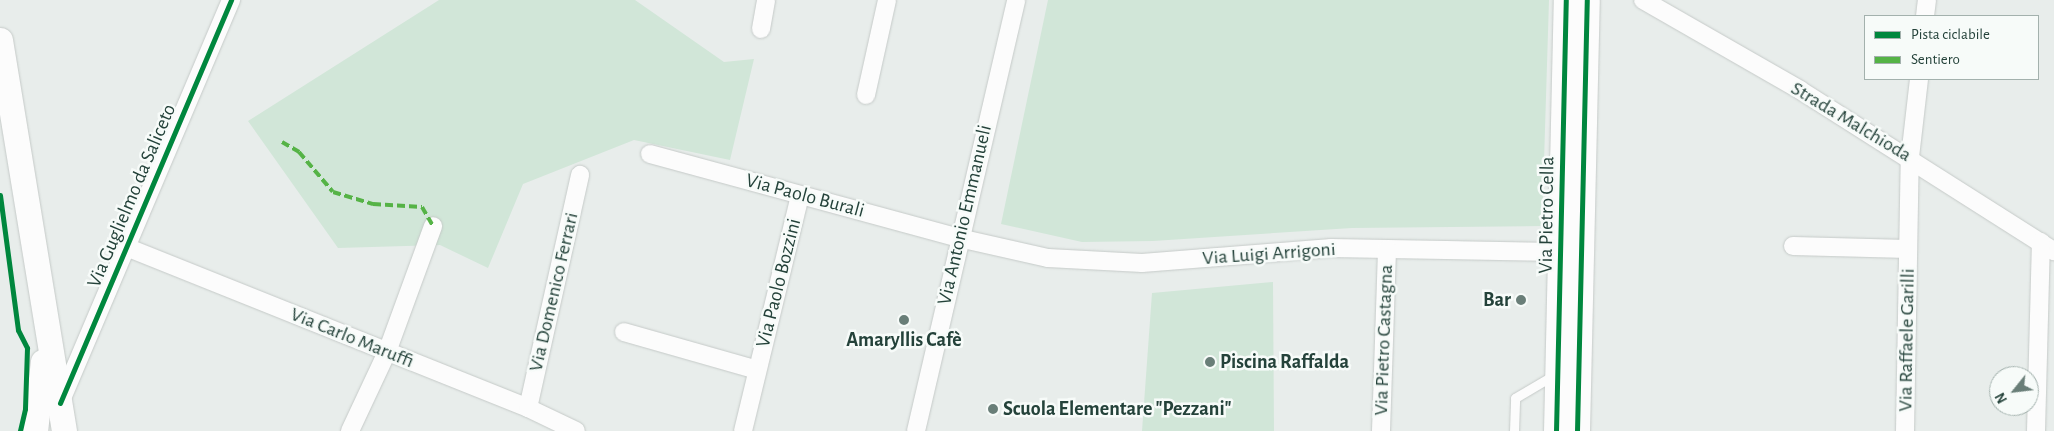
<!DOCTYPE html>
<meta charset="utf-8">
<style>
body{margin:0}
#map{position:relative;width:2054px;height:431px;overflow:hidden;background:#e8edeb;font-family:"Alegreya Sans",sans-serif}
div>[style]{position:absolute}
[style*='--x']{left:calc(var(--x)*1px);top:calc(var(--y)*1px);width:calc(var(--w)*1px);rotate:calc(var(--a)*1deg)}
.green>*{inset:0;background:#d1e6d8}
.roads{filter:drop-shadow(0 0 1px #c5cac8) drop-shadow(0 0 1px #c5cac8)}
.lane>*{height:9px;margin:-4.5px;padding:0 4.5px;transform-origin:4.5px;border-radius:4.5px;background:#fcfcfc}
.street>*{height:18px;margin:-9px;padding:0 9px;transform-origin:9px;border-radius:9px;background:#fcfcfc}
.secondary>*{height:25px;margin:-12.5px;padding:0 12.5px;transform-origin:12.5px;border-radius:12.5px;background:#fcfcfc}
.quiet>*{height:4px;margin-top:-2px;transform-origin:0;background:repeating-linear-gradient(90deg,#55b346 0 8px,transparent 0 12px)}
.cycleway>*{height:5px;margin:-2.5px;padding:0 2.5px;transform-origin:2.5px;border-radius:2.5px;background:#00873e}
.dots>*{width:14px;height:14px;translate:-50% -50%;box-sizing:border-box;border:2px solid #f7fbf9;border-radius:50%}
span{translate:-50% -50%;white-space:nowrap;text-align:center;line-height:1.15;-webkit-text-stroke:5px #f7fbf9;paint-order:stroke}
.street-label{font-size:20px;color:#24423a}
.poi-label{font-size:20px;color:#24423a;font-weight:700}
.right{translate:-100% -50%;text-align:right}
.left{translate:0 -50%;text-align:left}
.legend{position:absolute;left:1864px;top:15px;width:175px;height:65px;box-sizing:border-box;background:#f7fbf9;border:1px solid #a3b1ad;margin:0;padding:6px 9px;list-style:none;font-size:15px;color:#24423a}
.legend li{display:flex;align-items:center;gap:10px;height:25px}
.legend b{width:25px;border:1px solid #a3b1ad}
.north{position:absolute;left:1989px;top:366px;width:50px;height:50px;box-sizing:border-box;background:#f7fbf9;border:1px solid #a3b1ad;border-radius:50%;rotate:241deg;font-size:14px;font-weight:700;line-height:20px;text-align:center;color:#24423a}
.north::after{content:'';display:block;margin:auto;width:18px;height:22px;background:#697e78;clip-path:polygon(50% 0,100% 100%,50% 72%,0 100%)}
</style>
<div id="map">
<div class="green">
<i style="clip-path:polygon(439px 0,635px 0,724px 62px,754px 59px,730px 160px,634px 140px,523px 184px,488px 268px,440px 245px,338px 248px,248px 121px)"></i>
<i style="clip-path:polygon(1048px 0,1549px 0,1542px 226px,1352px 228px,1153px 241px,1082px 242px,1001px 224px)"></i>
<i style="clip-path:polygon(1273px 282px,1274px 431px,1142px 431px,1152px 293px)"></i>
</div>
<div class="roads">
<div class="lane">
<i style="--x:1514;--y:431;--w:33;--a:-88"></i>
<i style="--x:1515;--y:398;--w:45;--a:-30.5"></i>
</div>
<div class="street">
<i style="--x:1643;--y:0;--w:181;--a:29.8"></i>
<i style="--x:1800;--y:90;--w:301;--a:32.4"></i>
<i style="--x:1925;--y:16;--w:16;--a:-83"></i>
<i style="--x:761;--y:29;--w:29;--a:-80"></i>
<i style="--x:866;--y:95;--w:97;--a:-77.5"></i>
<i style="--x:650;--y:154;--w:320;--a:15.2"></i>
<i style="--x:959;--y:238;--w:91;--a:12.7"></i>
<i style="--x:1048;--y:258;--w:94;--a:3"></i>
<i style="--x:1142;--y:263;--w:190;--a:-4.5"></i>
<i style="--x:1331;--y:248;--w:239;--a:1"></i>
<i style="--x:1793;--y:246;--w:115;--a:1.5"></i>
<i style="--x:126;--y:247;--w:433;--a:21.8"></i>
<i style="--x:528;--y:408;--w:53;--a:25.6"></i>
<i style="--x:624;--y:332;--w:138;--a:15.9"></i>
<i style="--x:60;--y:403;--w:438;--a:-67"></i>
<i style="--x:528;--y:408;--w:239;--a:-77.4"></i>
<i style="--x:350;--y:431;--w:87;--a:-64.9"></i>
<i style="--x:387;--y:352;--w:134;--a:-69.9"></i>
<i style="--x:743;--y:431;--w:242;--a:-76.4"></i>
<i style="--x:916;--y:431;--w:442;--a:-76.9"></i>
<i style="--x:1381;--y:431;--w:182;--a:-88.1"></i>
<i style="--x:1905;--y:431;--w:274;--a:-89"></i>
<i style="--x:1910;--y:157;--w:79;--a:-83.4"></i>
<i style="--x:2036;--y:431;--w:189;--a:-88.5"></i>
</div>
<div class="secondary">
<i style="--x:0;--y:40;--w:396;--a:80.7"></i>
<i style="--x:35;--y:431;--w:70;--a:-83.5"></i>
<i style="--x:1556;--y:431;--w:431;--a:-88.7"></i>
<i style="--x:1577;--y:431;--w:431;--a:-88.7"></i>
</div>
</div>
<div class="quiet">
<i style="--x:282;--y:142;--w:20;--a:30"></i>
<i style="--x:299;--y:152;--w:52;--a:49.6"></i>
<i style="--x:333;--y:192;--w:42;--a:16.7"></i>
<i style="--x:373;--y:204;--w:49;--a:3.5"></i>
<i style="--x:422;--y:207;--w:22;--a:60"></i>
</div>
<div class="cycleway">
<i style="--x:0;--y:195;--w:136;--a:82.4"></i>
<i style="--x:18;--y:330;--w:20;--a:63"></i>
<i style="--x:27;--y:348;--w:61;--a:91.9"></i>
<i style="--x:25;--y:409;--w:23;--a:103"></i>
<i style="--x:60;--y:403;--w:438;--a:-67"></i>
<i style="--x:1556;--y:431;--w:431;--a:-88.7"></i>
<i style="--x:1577;--y:431;--w:431;--a:-88.7"></i>
</div>
<div class="dots">
<i style="left:1521px;top:300px;background:#697e78"></i>
<i style="left:904px;top:320px;background:#697e78"></i>
<i style="left:1210px;top:362px;background:#697e78"></i>
<i style="left:993px;top:409px;background:#697e78"></i>
</div>
<div class="street-label">
<span style="left:1851px;top:122px;rotate:31deg">Strada Malchioda</span>
<span style="left:132px;top:196px;rotate:-67deg">Via Guglielmo da Saliceto</span>
<span style="left:805px;top:196px;rotate:15deg">Via Paolo Burali</span>
<span style="left:965px;top:215px;rotate:-77deg">Via Antonio Emmanueli</span>
<span style="left:1547px;top:215px;rotate:-89deg">Via Pietro Cella</span>
<span style="left:1269px;top:254px;rotate:-4deg">Via Luigi Arrigoni</span>
<span style="left:779px;top:283px;rotate:-76deg">Via Paolo Bozzini</span>
<span style="left:554px;top:292px;rotate:-77deg">Via Domenico Ferrari</span>
<span style="left:352px;top:338px;rotate:22deg">Via Carlo Maruffi</span>
<span style="left:1384px;top:340px;rotate:-88deg">Via Pietro Castagna</span>
<span style="left:1907px;top:340px;rotate:-89deg">Via Raffaele Garilli</span>
</div>
<div class="poi-label">
<span class="right" style="left:1511px;top:300px">Bar</span>
<span style="left:904px;top:340px">Amaryllis Cafè</span>
<span class="left" style="left:1220px;top:362px">Piscina Raffalda</span>
<span class="left" style="left:1003px;top:409px">Scuola Elementare "Pezzani"</span>
</div>
<ul class="legend">
<li><b style="height:6px;background:#00873e"></b>Pista ciclabile</li>
<li><b style="height:6px;background:#55b346"></b>Sentiero</li>
</ul>
<div class="north">N</div>
</div>
